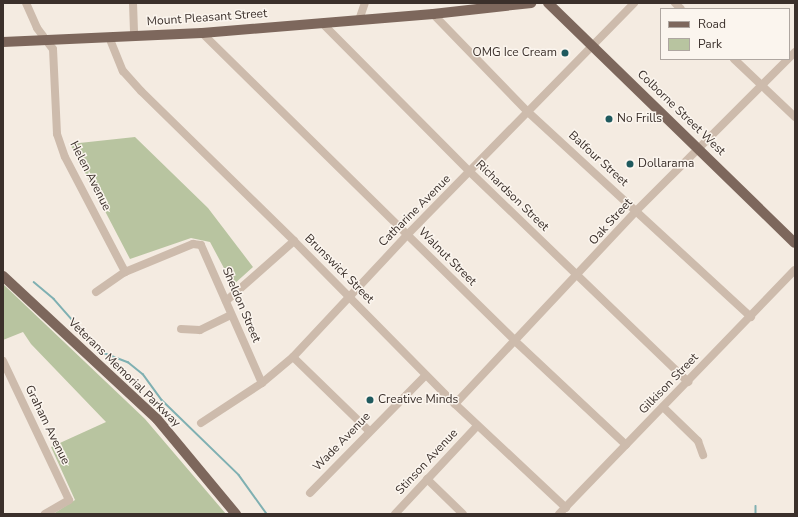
<!DOCTYPE html>
<style>
body{margin:0}
#map{position:relative;width:798px;height:517px;overflow:hidden;background:#f4ebe1;font-family:"Nunito Sans",sans-serif}
div>[style]{position:absolute}
[style*='--x']{left:calc(var(--x)*1px);top:calc(var(--y)*1px);width:calc(var(--w)*1px);rotate:calc(var(--a)*1deg)}
.green>*{inset:0;background:#b8c4a0}
.stream>*{height:1.5px;margin:-0.75px;padding:0 0.75px;transform-origin:0.75px;border-radius:0.75px;background:#7fb0b2}
.minor>*{height:8px;margin:-4px;padding:0 4px;transform-origin:4px;border-radius:4px;background:#cdbbac}
.major>*{height:10px;margin:-5px;padding:0 5px;transform-origin:5px;border-radius:5px;background:#7d675c}
.dots>*{width:11px;height:11px;translate:-50% -50%;box-sizing:border-box;border:2px solid #fbf5ee;border-radius:50%}
span{translate:-50% -50%;white-space:nowrap;text-align:center;line-height:1.15;-webkit-text-stroke:3px #fbf5ee;paint-order:stroke}
.street-label{font-size:12px;color:#3b302b}
.poi-label{font-size:12px;color:#3b302b}
.right{translate:-100% -50%;text-align:right}
.left{translate:0 -50%;text-align:left}
.frame{position:absolute;inset:0;border:4px solid #3b302b;pointer-events:none}
.legend{position:absolute;left:660px;top:8px;width:130px;height:52px;box-sizing:border-box;background:#fbf5ee;border:1px solid #aea6a0;margin:0;padding:5px 7px;list-style:none;font-size:12px;color:#3b302b}
.legend li{display:flex;align-items:center;gap:8px;height:20px}
.legend b{width:20px;border:1px solid #aea6a0}
</style>
<div id="map">
<div class="green">
<i style="clip-path:polygon(135px 137px,208px 208px,253px 267px,233px 285px,210px 242px,191px 238px,130px 259px,70px 144px)"></i>
<i style="clip-path:polygon(3px 284px,145px 419px,226px 514px,53px 514px,75px 500px,51px 447px,106px 422px,31px 344px,23px 332px,3px 340px)"></i>
</div>
<div class="stream">
<i style="--x:34;--y:282;--w:26;--a:40"></i>
<i style="--x:54;--y:299;--w:65;--a:48.7"></i>
<i style="--x:97;--y:348;--w:9;--a:36"></i>
<i style="--x:104;--y:353;--w:26;--a:21"></i>
<i style="--x:128;--y:362;--w:19;--a:39"></i>
<i style="--x:143;--y:374;--w:32;--a:54"></i>
<i style="--x:162;--y:400;--w:107;--a:44.2"></i>
<i style="--x:239;--y:475;--w:48;--a:54.3"></i>
<i style="--x:756;--y:506;--w:8;--a:90"></i>
</div>
<div class="minor">
<i style="--x:26;--y:3;--w:27;--a:66"></i>
<i style="--x:37;--y:28;--w:26;--a:53"></i>
<i style="--x:53;--y:49;--w:85;--a:87.3"></i>
<i style="--x:57;--y:134;--w:24;--a:71"></i>
<i style="--x:65;--y:157;--w:130;--a:62.4"></i>
<i style="--x:133;--y:3;--w:33;--a:88"></i>
<i style="--x:675;--y:3;--w:8;--a:45"></i>
<i style="--x:433;--y:14;--w:136;--a:45.9"></i>
<i style="--x:528;--y:112;--w:303;--a:42.6"></i>
<i style="--x:359;--y:20;--w:18;--a:-71"></i>
<i style="--x:322;--y:23;--w:210;--a:45.2"></i>
<i style="--x:470;--y:172;--w:303;--a:43.9"></i>
<i style="--x:202;--y:33;--w:439;--a:44.5"></i>
<i style="--x:515;--y:341;--w:152;--a:43.1"></i>
<i style="--x:109;--y:37;--w:37;--a:68"></i>
<i style="--x:123;--y:71;--w:27;--a:48"></i>
<i style="--x:141;--y:91;--w:214;--a:44.4"></i>
<i style="--x:294;--y:241;--w:229;--a:45.4"></i>
<i style="--x:455;--y:404;--w:152;--a:43.1"></i>
<i style="--x:789;--y:58;--w:8;--a:-45"></i>
<i style="--x:734;--y:59;--w:84;--a:43.6"></i>
<i style="--x:96;--y:292;--w:35;--a:-35"></i>
<i style="--x:125;--y:272;--w:74;--a:-22.4"></i>
<i style="--x:193;--y:244;--w:8;--a:7"></i>
<i style="--x:201;--y:245;--w:151;--a:66.2"></i>
<i style="--x:226;--y:301;--w:91;--a:-41.4"></i>
<i style="--x:181;--y:329;--w:19;--a:3"></i>
<i style="--x:200;--y:330;--w:34;--a:-26"></i>
<i style="--x:293;--y:357;--w:106;--a:44.2"></i>
<i style="--x:3;--y:361;--w:154;--a:64.6"></i>
<i style="--x:69;--y:500;--w:28;--a:150"></i>
<i style="--x:455;--y:404;--w:265;--a:-46.8"></i>
<i style="--x:636;--y:211;--w:215;--a:-45"></i>
<i style="--x:663;--y:407;--w:49;--a:44.2"></i>
<i style="--x:698;--y:441;--w:15;--a:70"></i>
<i style="--x:201;--y:423;--w:73;--a:-33.3"></i>
<i style="--x:262;--y:383;--w:40;--a:-40"></i>
<i style="--x:293;--y:357;--w:168;--a:-46.9"></i>
<i style="--x:408;--y:234;--w:323;--a:-45.6"></i>
<i style="--x:427;--y:479;--w:50;--a:44.2"></i>
<i style="--x:310;--y:493;--w:165;--a:-45.5"></i>
<i style="--x:395;--y:514;--w:120;--a:-47"></i>
<i style="--x:559;--y:514;--w:339;--a:-46"></i>
</div>
<div class="major">
<i style="--x:548;--y:3;--w:344;--a:44.2"></i>
<i style="--x:3;--y:42;--w:199;--a:-2.6"></i>
<i style="--x:202;--y:33;--w:232;--a:-4.7"></i>
<i style="--x:433;--y:14;--w:99;--a:-6.4"></i>
<i style="--x:3;--y:276;--w:210;--a:42.9"></i>
<i style="--x:157;--y:419;--w:124;--a:50.3"></i>
</div>
<div class="dots">
<i style="left:565px;top:53px;background:#1f5a5e"></i>
<i style="left:609px;top:119px;background:#1f5a5e"></i>
<i style="left:630px;top:164px;background:#1f5a5e"></i>
<i style="left:370px;top:400px;background:#1f5a5e"></i>
</div>
<div class="street-label">
<span style="left:207px;top:18px;rotate:-4deg">Mount Pleasant Street</span>
<span style="left:681px;top:113px;rotate:44deg">Colborne Street West</span>
<span style="left:598px;top:159px;rotate:42deg">Balfour Street</span>
<span style="left:90px;top:176px;rotate:63deg">Helen Avenue</span>
<span style="left:512px;top:196px;rotate:44deg">Richardson Street</span>
<span style="left:415px;top:211px;rotate:-45deg">Catharine Avenue</span>
<span style="left:611px;top:222px;rotate:-48deg">Oak Street</span>
<span style="left:447px;top:257px;rotate:45deg">Walnut Street</span>
<span style="left:339px;top:269px;rotate:45deg">Brunswick Street</span>
<span style="left:241px;top:305px;rotate:67deg">Sheldon Street</span>
<span style="left:124px;top:373px;rotate:44deg">Veterans Memorial Parkway</span>
<span style="left:669px;top:384px;rotate:-46deg">Gilkison Street</span>
<span style="left:47px;top:425px;rotate:64deg">Graham Avenue</span>
<span style="left:342px;top:442px;rotate:-46deg">Wade Avenue</span>
<span style="left:427px;top:462px;rotate:-47deg">Stinson Avenue</span>
</div>
<div class="poi-label">
<span class="right" style="left:557px;top:53px">OMG Ice Cream</span>
<span class="left" style="left:617px;top:119px">No Frills</span>
<span class="left" style="left:638px;top:164px">Dollarama</span>
<span class="left" style="left:378px;top:400px">Creative Minds</span>
</div>
<div class="frame"></div>
<ul class="legend">
<li><b style="height:5px;background:#7d675c"></b>Road</li>
<li><b style="height:11px;background:#b8c4a0"></b>Park</li>
</ul>
</div>
